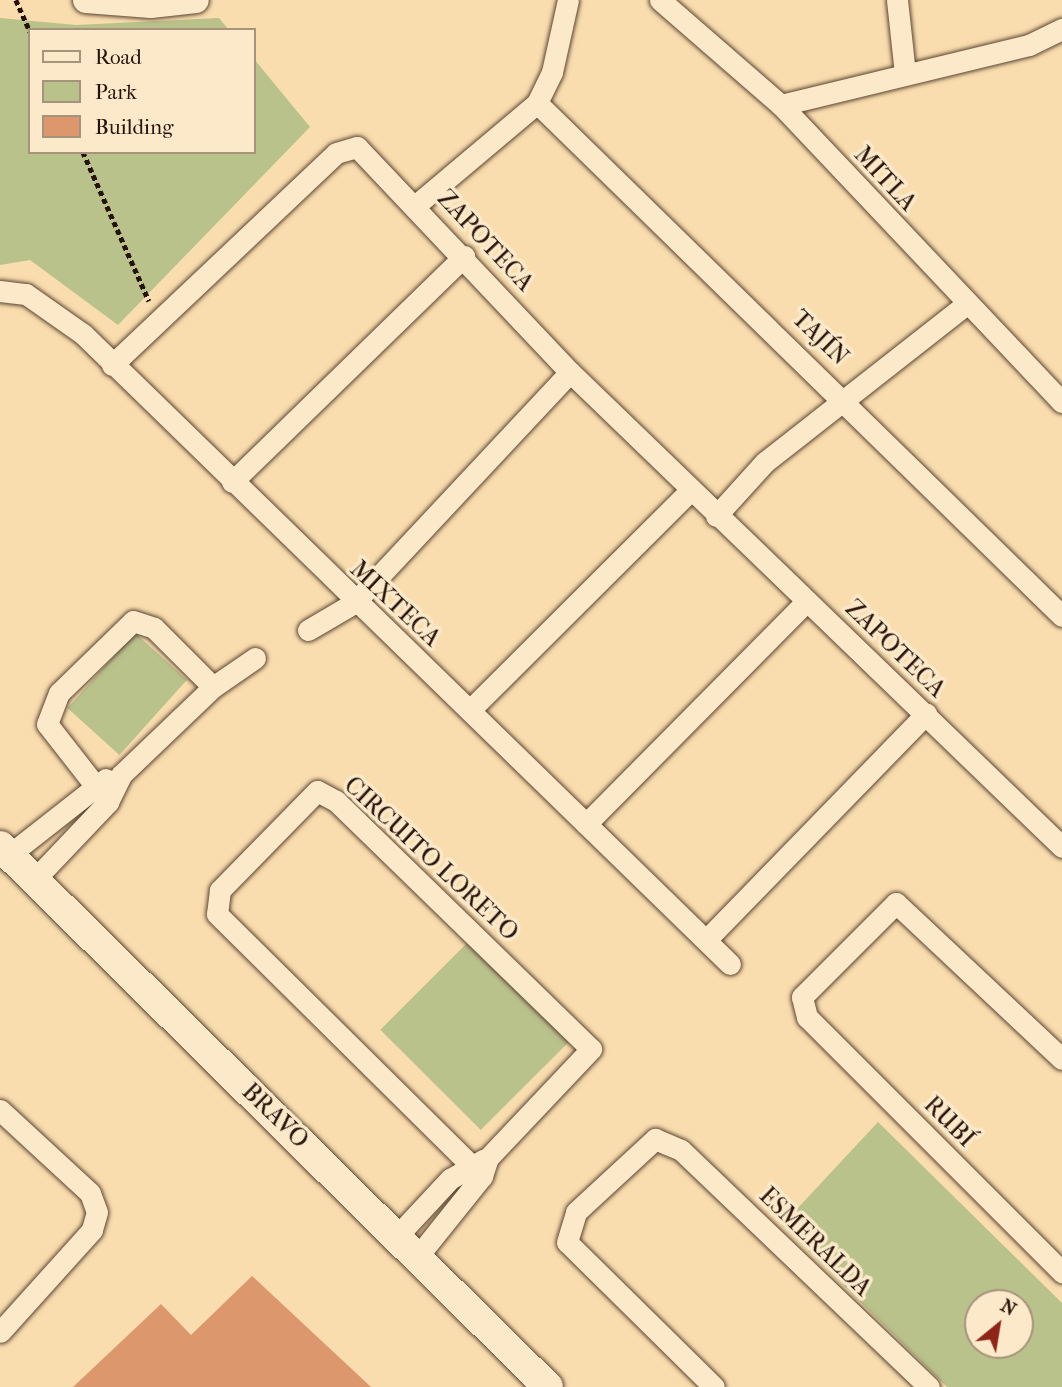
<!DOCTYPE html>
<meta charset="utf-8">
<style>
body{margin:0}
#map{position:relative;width:1062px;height:1387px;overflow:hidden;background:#f9ddae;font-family:"IM FELL French Canon",serif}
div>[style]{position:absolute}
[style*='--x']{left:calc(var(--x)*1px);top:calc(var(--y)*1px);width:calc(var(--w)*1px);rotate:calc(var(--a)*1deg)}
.green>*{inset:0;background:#bac28c;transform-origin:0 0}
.building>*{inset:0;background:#dd976c}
.path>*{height:4.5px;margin-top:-2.25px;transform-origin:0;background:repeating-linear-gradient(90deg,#271108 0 5px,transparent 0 8.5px)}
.roads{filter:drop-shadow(0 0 2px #5c4432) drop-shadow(0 0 2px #5c4432)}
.minor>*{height:21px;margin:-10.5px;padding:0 10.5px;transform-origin:10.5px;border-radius:10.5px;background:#fbe9ca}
.tertiary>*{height:26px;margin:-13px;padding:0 13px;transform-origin:13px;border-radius:13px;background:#fbe9ca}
.secondary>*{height:30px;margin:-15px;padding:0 15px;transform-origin:15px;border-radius:15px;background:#fbe9ca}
span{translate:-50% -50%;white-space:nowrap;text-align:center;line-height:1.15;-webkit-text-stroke:7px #fbe9ca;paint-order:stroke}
.street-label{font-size:24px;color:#271108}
.legend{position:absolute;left:28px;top:28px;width:228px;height:126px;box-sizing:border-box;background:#fbe9ca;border:2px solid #a6937c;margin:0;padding:9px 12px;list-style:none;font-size:21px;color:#271108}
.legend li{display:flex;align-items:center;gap:14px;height:35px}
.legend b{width:35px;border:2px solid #a6937c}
.north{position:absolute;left:964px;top:1289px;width:70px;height:70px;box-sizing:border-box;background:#fbe9ca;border:2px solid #a6937c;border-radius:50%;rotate:30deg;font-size:19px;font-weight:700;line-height:28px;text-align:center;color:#271108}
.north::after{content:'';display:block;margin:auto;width:24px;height:32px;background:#8f2418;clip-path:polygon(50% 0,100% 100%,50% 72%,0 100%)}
</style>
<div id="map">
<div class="green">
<i style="clip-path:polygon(0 18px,76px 25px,219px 18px,229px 30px,30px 30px,30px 152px,254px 152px,254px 59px,310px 127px,118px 325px,30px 260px,0 265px)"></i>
<i style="left:135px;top:633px;width:70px;height:101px;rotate:42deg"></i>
<i style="left:468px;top:942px;width:142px;height:124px;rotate:45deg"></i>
<i style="clip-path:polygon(evenodd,878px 1122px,1062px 1303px,1062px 1387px,947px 1387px,782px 1225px,878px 1122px,1020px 1303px,1020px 1345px,978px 1345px,978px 1303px,1020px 1303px)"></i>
</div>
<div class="building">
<i style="clip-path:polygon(252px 1276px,371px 1387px,73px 1387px,161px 1304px,191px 1335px)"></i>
</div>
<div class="path">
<i style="--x:16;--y:0;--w:35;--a:66"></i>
<i style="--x:83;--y:152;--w:163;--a:66.1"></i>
</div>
<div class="roads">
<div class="minor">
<i style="--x:660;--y:0;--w:160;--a:41"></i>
<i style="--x:781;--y:105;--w:409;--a:46.6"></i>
<i style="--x:897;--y:0;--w:74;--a:83.8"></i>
<i style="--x:537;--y:103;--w:734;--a:44.34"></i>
<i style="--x:781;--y:105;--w:255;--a:-13.6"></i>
<i style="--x:1029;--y:45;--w:37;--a:-26"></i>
<i style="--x:416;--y:205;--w:158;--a:-40.1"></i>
<i style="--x:537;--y:103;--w:34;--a:-64"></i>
<i style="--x:552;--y:72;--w:74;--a:-77.5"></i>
<i style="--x:0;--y:291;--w:26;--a:7"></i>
<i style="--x:26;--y:294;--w:70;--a:35.1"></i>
<i style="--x:83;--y:334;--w:903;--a:44.24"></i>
<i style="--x:112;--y:365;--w:308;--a:-43.4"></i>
<i style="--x:336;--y:153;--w:22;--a:-16"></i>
<i style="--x:357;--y:147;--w:310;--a:46.6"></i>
<i style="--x:570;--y:372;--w:684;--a:43.99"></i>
<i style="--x:232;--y:482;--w:324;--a:-44.2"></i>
<i style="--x:716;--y:516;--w:73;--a:-47.8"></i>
<i style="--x:765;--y:462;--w:254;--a:-38.1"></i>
<i style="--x:308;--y:630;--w:53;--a:-30.4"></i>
<i style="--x:354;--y:603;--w:316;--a:-46.9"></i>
<i style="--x:470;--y:710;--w:312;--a:-44.9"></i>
<i style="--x:108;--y:802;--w:99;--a:-128"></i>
<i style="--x:47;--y:724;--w:33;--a:-69"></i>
<i style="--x:59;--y:693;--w:103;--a:-44.2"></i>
<i style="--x:133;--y:621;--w:22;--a:18"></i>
<i style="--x:154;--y:628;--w:83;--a:45"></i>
<i style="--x:586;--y:824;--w:314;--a:-45.3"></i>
<i style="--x:9;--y:855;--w:123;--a:-38.1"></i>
<i style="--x:34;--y:880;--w:108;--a:-46.5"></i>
<i style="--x:108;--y:802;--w:30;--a:-64"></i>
<i style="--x:121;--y:775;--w:127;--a:-43.7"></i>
<i style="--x:213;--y:687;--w:51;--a:-34.6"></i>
<i style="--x:708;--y:938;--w:313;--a:-45.8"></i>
<i style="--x:1062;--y:1059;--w:228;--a:-136.8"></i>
<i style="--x:896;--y:903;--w:133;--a:135"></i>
<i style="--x:802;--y:997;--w:21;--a:76"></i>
<i style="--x:807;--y:1017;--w:361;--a:45"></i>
<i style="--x:0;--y:1110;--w:122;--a:42.7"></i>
<i style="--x:90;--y:1193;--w:20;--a:70"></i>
<i style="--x:97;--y:1212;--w:19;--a:106"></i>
<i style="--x:92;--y:1230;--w:137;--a:132"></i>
<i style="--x:397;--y:1236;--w:78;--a:-47.1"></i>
<i style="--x:450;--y:1179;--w:38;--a:-30"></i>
<i style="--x:418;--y:1256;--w:102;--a:-51.3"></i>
<i style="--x:482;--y:1176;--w:19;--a:-72"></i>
<i style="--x:488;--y:1158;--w:150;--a:-46.6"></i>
<i style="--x:591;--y:1049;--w:356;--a:-135.8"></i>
<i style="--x:336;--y:801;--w:21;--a:-152"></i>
<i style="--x:317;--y:791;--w:139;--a:134.4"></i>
<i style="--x:220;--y:890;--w:24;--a:97"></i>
<i style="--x:217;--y:914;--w:373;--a:44.7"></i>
<i style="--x:714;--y:1387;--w:206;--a:-135.4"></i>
<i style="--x:567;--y:1242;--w:31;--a:-73"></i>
<i style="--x:576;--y:1212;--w:108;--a:-42.7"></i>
<i style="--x:655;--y:1139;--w:28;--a:23"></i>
<i style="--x:681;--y:1150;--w:343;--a:43.7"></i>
</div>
<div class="tertiary">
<i style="--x:86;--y:0;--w:65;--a:4.4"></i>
<i style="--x:151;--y:5;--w:45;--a:-6.3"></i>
</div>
<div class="secondary">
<i style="--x:0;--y:846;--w:770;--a:44.63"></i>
</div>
</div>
<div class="street-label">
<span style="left:885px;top:179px;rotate:47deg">MITLA</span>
<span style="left:485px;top:241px;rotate:47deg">ZAPOTECA</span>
<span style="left:820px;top:338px;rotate:44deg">TAJÍN</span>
<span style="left:395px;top:604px;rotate:43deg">MIXTECA</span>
<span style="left:895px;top:649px;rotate:44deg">ZAPOTECA</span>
<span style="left:431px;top:859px;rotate:43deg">CIRCUITO LORETO</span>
<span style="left:275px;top:1116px;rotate:44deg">BRAVO</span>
<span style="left:949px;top:1122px;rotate:45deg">RUBÍ</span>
<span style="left:815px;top:1242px;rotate:44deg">ESMERALDA</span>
</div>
<ul class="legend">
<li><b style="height:9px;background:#fbe9ca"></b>Road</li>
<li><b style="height:19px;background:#bac28c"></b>Park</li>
<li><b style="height:19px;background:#dd976c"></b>Building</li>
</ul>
<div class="north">N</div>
</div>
